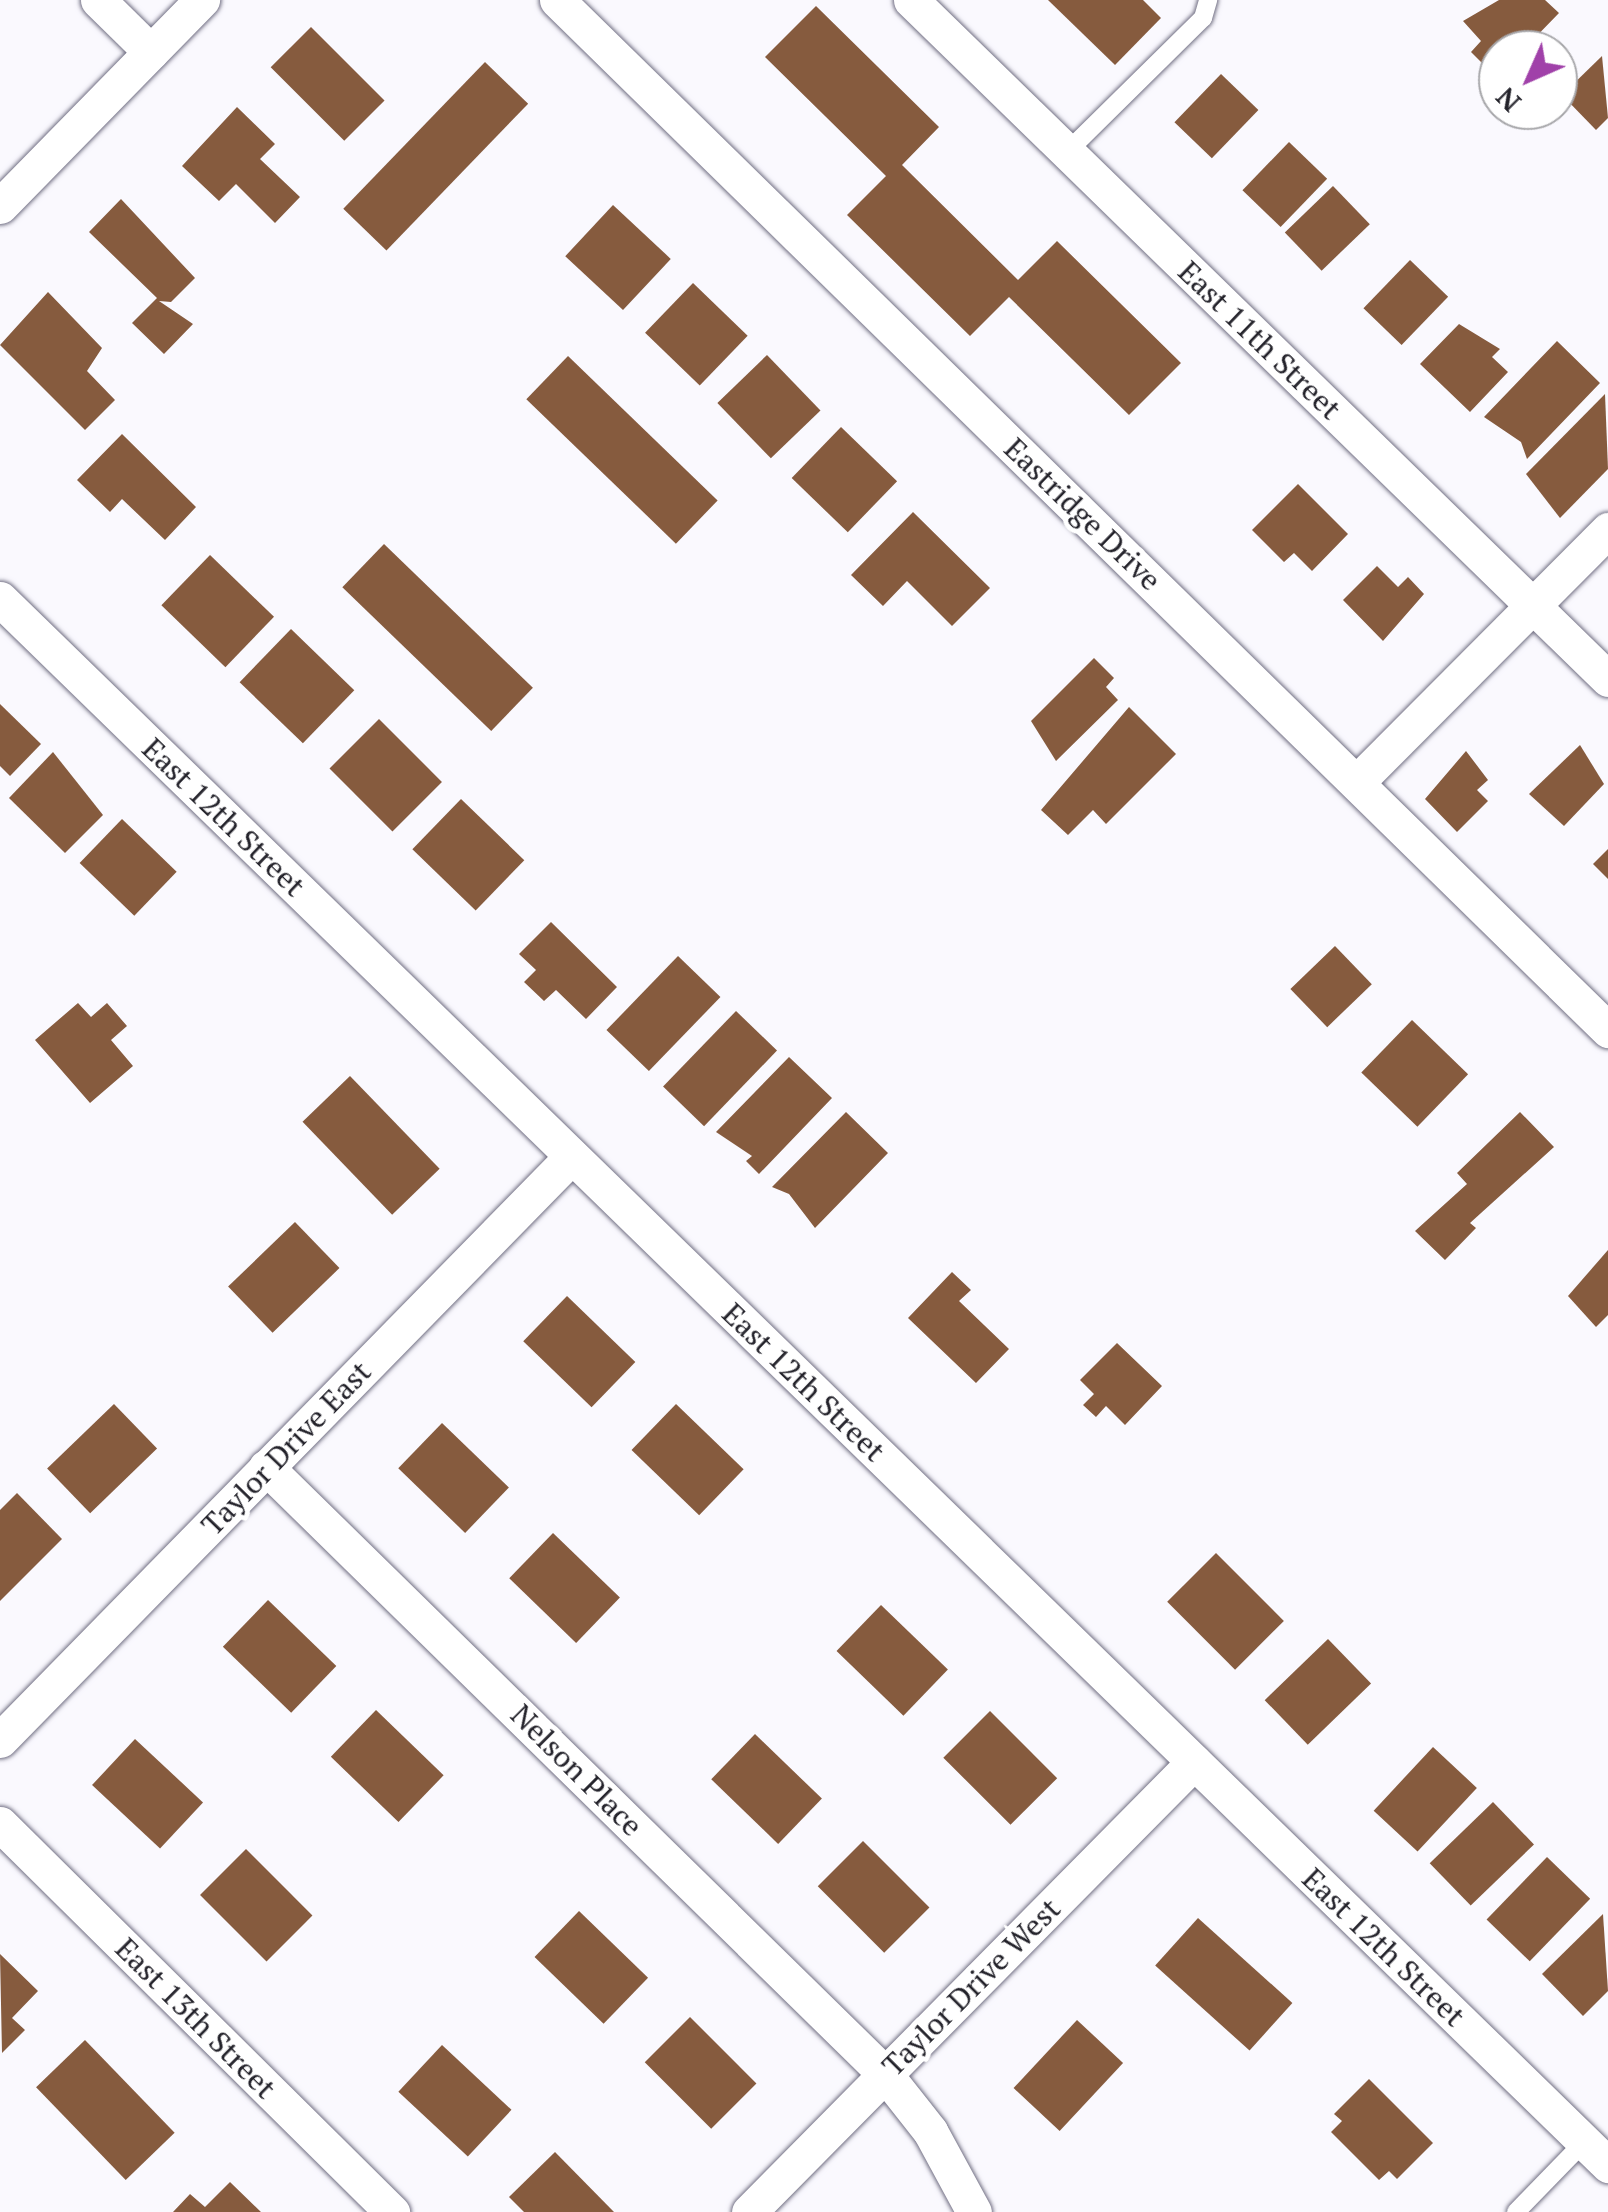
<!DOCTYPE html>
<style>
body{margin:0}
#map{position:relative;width:1608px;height:2212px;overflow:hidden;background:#faf9fe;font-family:"PT Serif",serif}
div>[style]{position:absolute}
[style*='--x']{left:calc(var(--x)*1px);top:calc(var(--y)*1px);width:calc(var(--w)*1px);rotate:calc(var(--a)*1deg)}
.building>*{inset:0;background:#865b3e;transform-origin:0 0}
.roads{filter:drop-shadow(0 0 2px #716f83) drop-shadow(0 0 2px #716f83)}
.service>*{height:18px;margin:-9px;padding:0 9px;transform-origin:9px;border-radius:9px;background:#fff}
.minor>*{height:35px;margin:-17.5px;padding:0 17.5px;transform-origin:17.5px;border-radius:17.5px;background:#fff}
span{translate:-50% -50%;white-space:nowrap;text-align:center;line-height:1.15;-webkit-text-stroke:10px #fff;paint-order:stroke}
.street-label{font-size:30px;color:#23222a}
.north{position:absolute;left:1478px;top:30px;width:100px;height:100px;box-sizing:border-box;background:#fff;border:2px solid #a7a7aa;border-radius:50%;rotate:225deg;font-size:28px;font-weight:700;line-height:40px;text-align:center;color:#23222a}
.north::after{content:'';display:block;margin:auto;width:35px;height:45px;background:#a041a9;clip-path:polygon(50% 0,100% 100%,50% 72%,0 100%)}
</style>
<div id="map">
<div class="building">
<i style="clip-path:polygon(1048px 0,1143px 0,1161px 18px,1115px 65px)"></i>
<i style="clip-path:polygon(1499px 0,1545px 0,1559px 13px,1523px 50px,1498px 50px,1491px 72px,1471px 52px,1481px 41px,1463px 21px)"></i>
<i style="clip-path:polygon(816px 6px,939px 127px,902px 165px,1018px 280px,1057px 241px,1181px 363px,1129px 415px,1009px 297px,970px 336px,847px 215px,886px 176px,765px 57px)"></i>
<i style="left:311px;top:27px;width:104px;height:57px;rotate:45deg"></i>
<i style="clip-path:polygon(1602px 56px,1608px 118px,1596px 130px,1562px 95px)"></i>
<i style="left:485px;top:62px;width:60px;height:204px;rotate:44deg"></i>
<i style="left:1221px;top:74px;width:52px;height:67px;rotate:44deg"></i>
<i style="clip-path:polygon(237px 107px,275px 144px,260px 159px,300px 197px,275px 223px,236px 184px,219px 201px,182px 166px)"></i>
<i style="left:1289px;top:142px;width:53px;height:67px;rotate:44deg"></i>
<i style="left:1333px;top:186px;width:53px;height:67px;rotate:46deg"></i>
<i style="clip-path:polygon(121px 199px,195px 278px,171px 302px,159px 301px,193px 324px,164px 354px,132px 323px,157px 298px,89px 232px)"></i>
<i style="left:613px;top:205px;width:79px;height:70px;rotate:43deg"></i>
<i style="left:1410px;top:260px;width:53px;height:67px;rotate:44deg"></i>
<i style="left:693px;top:283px;width:76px;height:69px;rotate:44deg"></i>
<i style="clip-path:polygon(48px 292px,102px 348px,87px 371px,115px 400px,85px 430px,0 345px)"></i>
<i style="clip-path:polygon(1459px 324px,1500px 349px,1492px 357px,1508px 372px,1470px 412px,1420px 364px)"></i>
<i style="clip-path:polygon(1557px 341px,1600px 383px,1527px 459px,1521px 442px,1484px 417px)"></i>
<i style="left:767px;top:355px;width:77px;height:69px;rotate:46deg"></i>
<i style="left:568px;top:356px;width:208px;height:60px;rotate:44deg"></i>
<i style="clip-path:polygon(1605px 394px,1608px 469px,1560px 518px,1526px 474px)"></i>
<i style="left:841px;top:427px;width:78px;height:71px;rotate:44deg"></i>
<i style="clip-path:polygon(122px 434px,196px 507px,165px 540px,122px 499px,110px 512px,77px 480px)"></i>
<i style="clip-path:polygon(1298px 484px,1348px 534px,1312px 571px,1294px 553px,1284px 562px,1252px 530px)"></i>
<i style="clip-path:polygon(913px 512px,990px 588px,952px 626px,907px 581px,883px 606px,851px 575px)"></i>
<i style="left:384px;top:544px;width:207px;height:60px;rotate:44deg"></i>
<i style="left:210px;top:555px;width:89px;height:70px;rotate:44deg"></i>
<i style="clip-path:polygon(1377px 566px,1398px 587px,1408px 577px,1424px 594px,1383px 641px,1343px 600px)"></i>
<i style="left:291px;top:629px;width:88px;height:74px;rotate:44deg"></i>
<i style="clip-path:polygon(1094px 658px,1114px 678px,1106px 687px,1118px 700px,1056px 761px,1031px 721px)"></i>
<i style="clip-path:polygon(0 704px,41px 744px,10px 776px,0 766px)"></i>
<i style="clip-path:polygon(1129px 707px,1176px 754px,1106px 824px,1093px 810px,1068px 835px,1041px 810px)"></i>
<i style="left:379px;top:719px;width:89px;height:70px;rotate:45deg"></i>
<i style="clip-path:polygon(1580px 745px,1604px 784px,1564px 826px,1529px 794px)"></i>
<i style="clip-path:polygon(1466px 751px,1488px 780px,1477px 790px,1488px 801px,1457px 832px,1425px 799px)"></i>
<i style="clip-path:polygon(53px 752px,103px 815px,65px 853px,9px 798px)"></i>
<i style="left:461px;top:799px;width:88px;height:70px;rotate:44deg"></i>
<i style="left:122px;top:819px;width:76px;height:61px;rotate:44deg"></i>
<i style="clip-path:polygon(1608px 849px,1608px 879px,1593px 864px)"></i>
<i style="clip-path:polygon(551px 922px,617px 987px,586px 1019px,556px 990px,544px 1001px,524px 982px,536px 970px,519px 954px)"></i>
<i style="left:1335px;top:946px;width:53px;height:62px;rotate:46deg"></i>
<i style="left:678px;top:956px;width:59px;height:103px;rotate:44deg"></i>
<i style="clip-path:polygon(78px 1003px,91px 1017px,107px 1003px,127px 1026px,111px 1040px,133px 1066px,90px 1103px,35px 1040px)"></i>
<i style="left:736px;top:1011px;width:57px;height:105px;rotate:44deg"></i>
<i style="left:1412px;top:1020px;width:78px;height:73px;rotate:44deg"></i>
<i style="clip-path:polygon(789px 1057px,832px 1098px,759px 1174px,746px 1161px,752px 1156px,716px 1132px)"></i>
<i style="left:350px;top:1076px;width:129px;height:66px;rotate:46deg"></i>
<i style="clip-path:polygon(846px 1112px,888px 1153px,815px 1228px,789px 1194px,772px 1187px)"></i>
<i style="clip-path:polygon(1520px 1112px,1554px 1147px,1470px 1223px,1476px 1228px,1445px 1260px,1415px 1231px,1467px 1184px,1457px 1173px)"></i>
<i style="left:295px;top:1222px;width:64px;height:93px;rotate:46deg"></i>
<i style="clip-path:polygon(1608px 1250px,1608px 1315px,1596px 1327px,1568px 1296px)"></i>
<i style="clip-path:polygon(952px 1272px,971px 1290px,959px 1301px,1009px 1349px,976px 1383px,908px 1318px)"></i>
<i style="left:567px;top:1296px;width:95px;height:63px;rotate:44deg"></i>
<i style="clip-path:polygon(1117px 1343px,1162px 1386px,1125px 1425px,1106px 1406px,1096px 1417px,1083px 1405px,1094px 1394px,1080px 1380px)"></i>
<i style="left:114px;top:1404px;width:62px;height:93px;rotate:46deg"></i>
<i style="left:676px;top:1404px;width:94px;height:64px;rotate:44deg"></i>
<i style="left:442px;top:1423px;width:93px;height:63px;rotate:44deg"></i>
<i style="clip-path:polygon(17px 1493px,62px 1539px,0 1601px,0 1510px)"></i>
<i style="left:553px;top:1533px;width:93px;height:63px;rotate:44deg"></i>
<i style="left:1216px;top:1553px;width:96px;height:69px;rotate:45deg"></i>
<i style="left:268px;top:1600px;width:95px;height:65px;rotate:44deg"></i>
<i style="left:881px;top:1605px;width:93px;height:64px;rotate:44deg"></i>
<i style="left:1328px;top:1639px;width:62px;height:88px;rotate:46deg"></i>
<i style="left:376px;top:1710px;width:94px;height:65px;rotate:44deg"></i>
<i style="left:990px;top:1711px;width:95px;height:66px;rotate:45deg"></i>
<i style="left:755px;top:1734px;width:93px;height:63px;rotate:44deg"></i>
<i style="left:135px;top:1739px;width:93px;height:63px;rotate:43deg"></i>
<i style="left:1433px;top:1747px;width:60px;height:87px;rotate:43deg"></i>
<i style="left:1493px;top:1802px;width:59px;height:88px;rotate:46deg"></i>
<i style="left:863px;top:1841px;width:94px;height:64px;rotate:45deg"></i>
<i style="left:246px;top:1849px;width:94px;height:65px;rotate:45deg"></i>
<i style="left:1547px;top:1857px;width:60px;height:87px;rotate:44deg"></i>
<i style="left:579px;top:1911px;width:96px;height:64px;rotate:44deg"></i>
<i style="clip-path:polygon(1603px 1914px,1608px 1991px,1583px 2016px,1542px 1974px)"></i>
<i style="left:1198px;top:1918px;width:127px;height:64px;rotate:42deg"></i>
<i style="clip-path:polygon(0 1954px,38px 1991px,12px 2018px,25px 2030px,2px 2053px)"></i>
<i style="left:690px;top:2017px;width:94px;height:64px;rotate:45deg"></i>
<i style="left:1077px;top:2020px;width:63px;height:93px;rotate:43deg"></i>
<i style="left:85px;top:2040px;width:129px;height:68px;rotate:46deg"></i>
<i style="left:442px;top:2045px;width:95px;height:64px;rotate:43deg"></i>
<i style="clip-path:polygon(1369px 2079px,1433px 2143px,1397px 2179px,1389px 2171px,1379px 2180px,1331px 2132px,1342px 2121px,1334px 2114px)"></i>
<i style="clip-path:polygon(555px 2152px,614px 2212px,524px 2212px,509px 2197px)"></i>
<i style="clip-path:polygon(230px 2182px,261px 2212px,173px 2212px,190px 2194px,205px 2207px)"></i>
</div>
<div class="roads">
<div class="service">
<i style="--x:1067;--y:152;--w:191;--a:-44.6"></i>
<i style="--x:1203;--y:18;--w:19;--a:-74"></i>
<i style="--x:1516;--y:2212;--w:98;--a:-45.8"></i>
</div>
<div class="minor">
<i style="--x:98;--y:0;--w:74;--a:44.5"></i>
<i style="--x:557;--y:0;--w:1472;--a:44.42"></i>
<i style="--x:911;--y:0;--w:973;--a:44.25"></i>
<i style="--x:0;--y:206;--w:289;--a:-45.6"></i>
<i style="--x:0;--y:599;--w:2245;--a:44.24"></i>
<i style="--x:1357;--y:782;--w:356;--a:-45.1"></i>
<i style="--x:266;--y:1467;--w:867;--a:44.44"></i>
<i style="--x:885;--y:2074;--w:73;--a:51.7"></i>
<i style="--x:930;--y:2131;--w:92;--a:61.5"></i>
<i style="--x:0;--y:1740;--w:817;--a:-45.59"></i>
<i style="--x:0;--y:1824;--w:552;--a:44.71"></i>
<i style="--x:749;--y:2212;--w:633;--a:-45.32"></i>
</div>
</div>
<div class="street-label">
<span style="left:1260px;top:340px;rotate:44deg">East 11th Street</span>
<span style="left:1083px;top:514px;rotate:44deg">Eastridge Drive</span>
<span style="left:224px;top:817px;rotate:44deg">East 12th Street</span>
<span style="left:804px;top:1382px;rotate:44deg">East 12th Street</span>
<span style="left:286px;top:1448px;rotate:-46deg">Taylor Drive East</span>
<span style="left:577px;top:1770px;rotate:45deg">Nelson Place</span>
<span style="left:1384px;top:1947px;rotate:44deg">East 12th Street</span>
<span style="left:971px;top:1987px;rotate:-45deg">Taylor Drive West</span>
<span style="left:196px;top:2018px;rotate:45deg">East 13th Street</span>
</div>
<div class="north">N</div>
</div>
